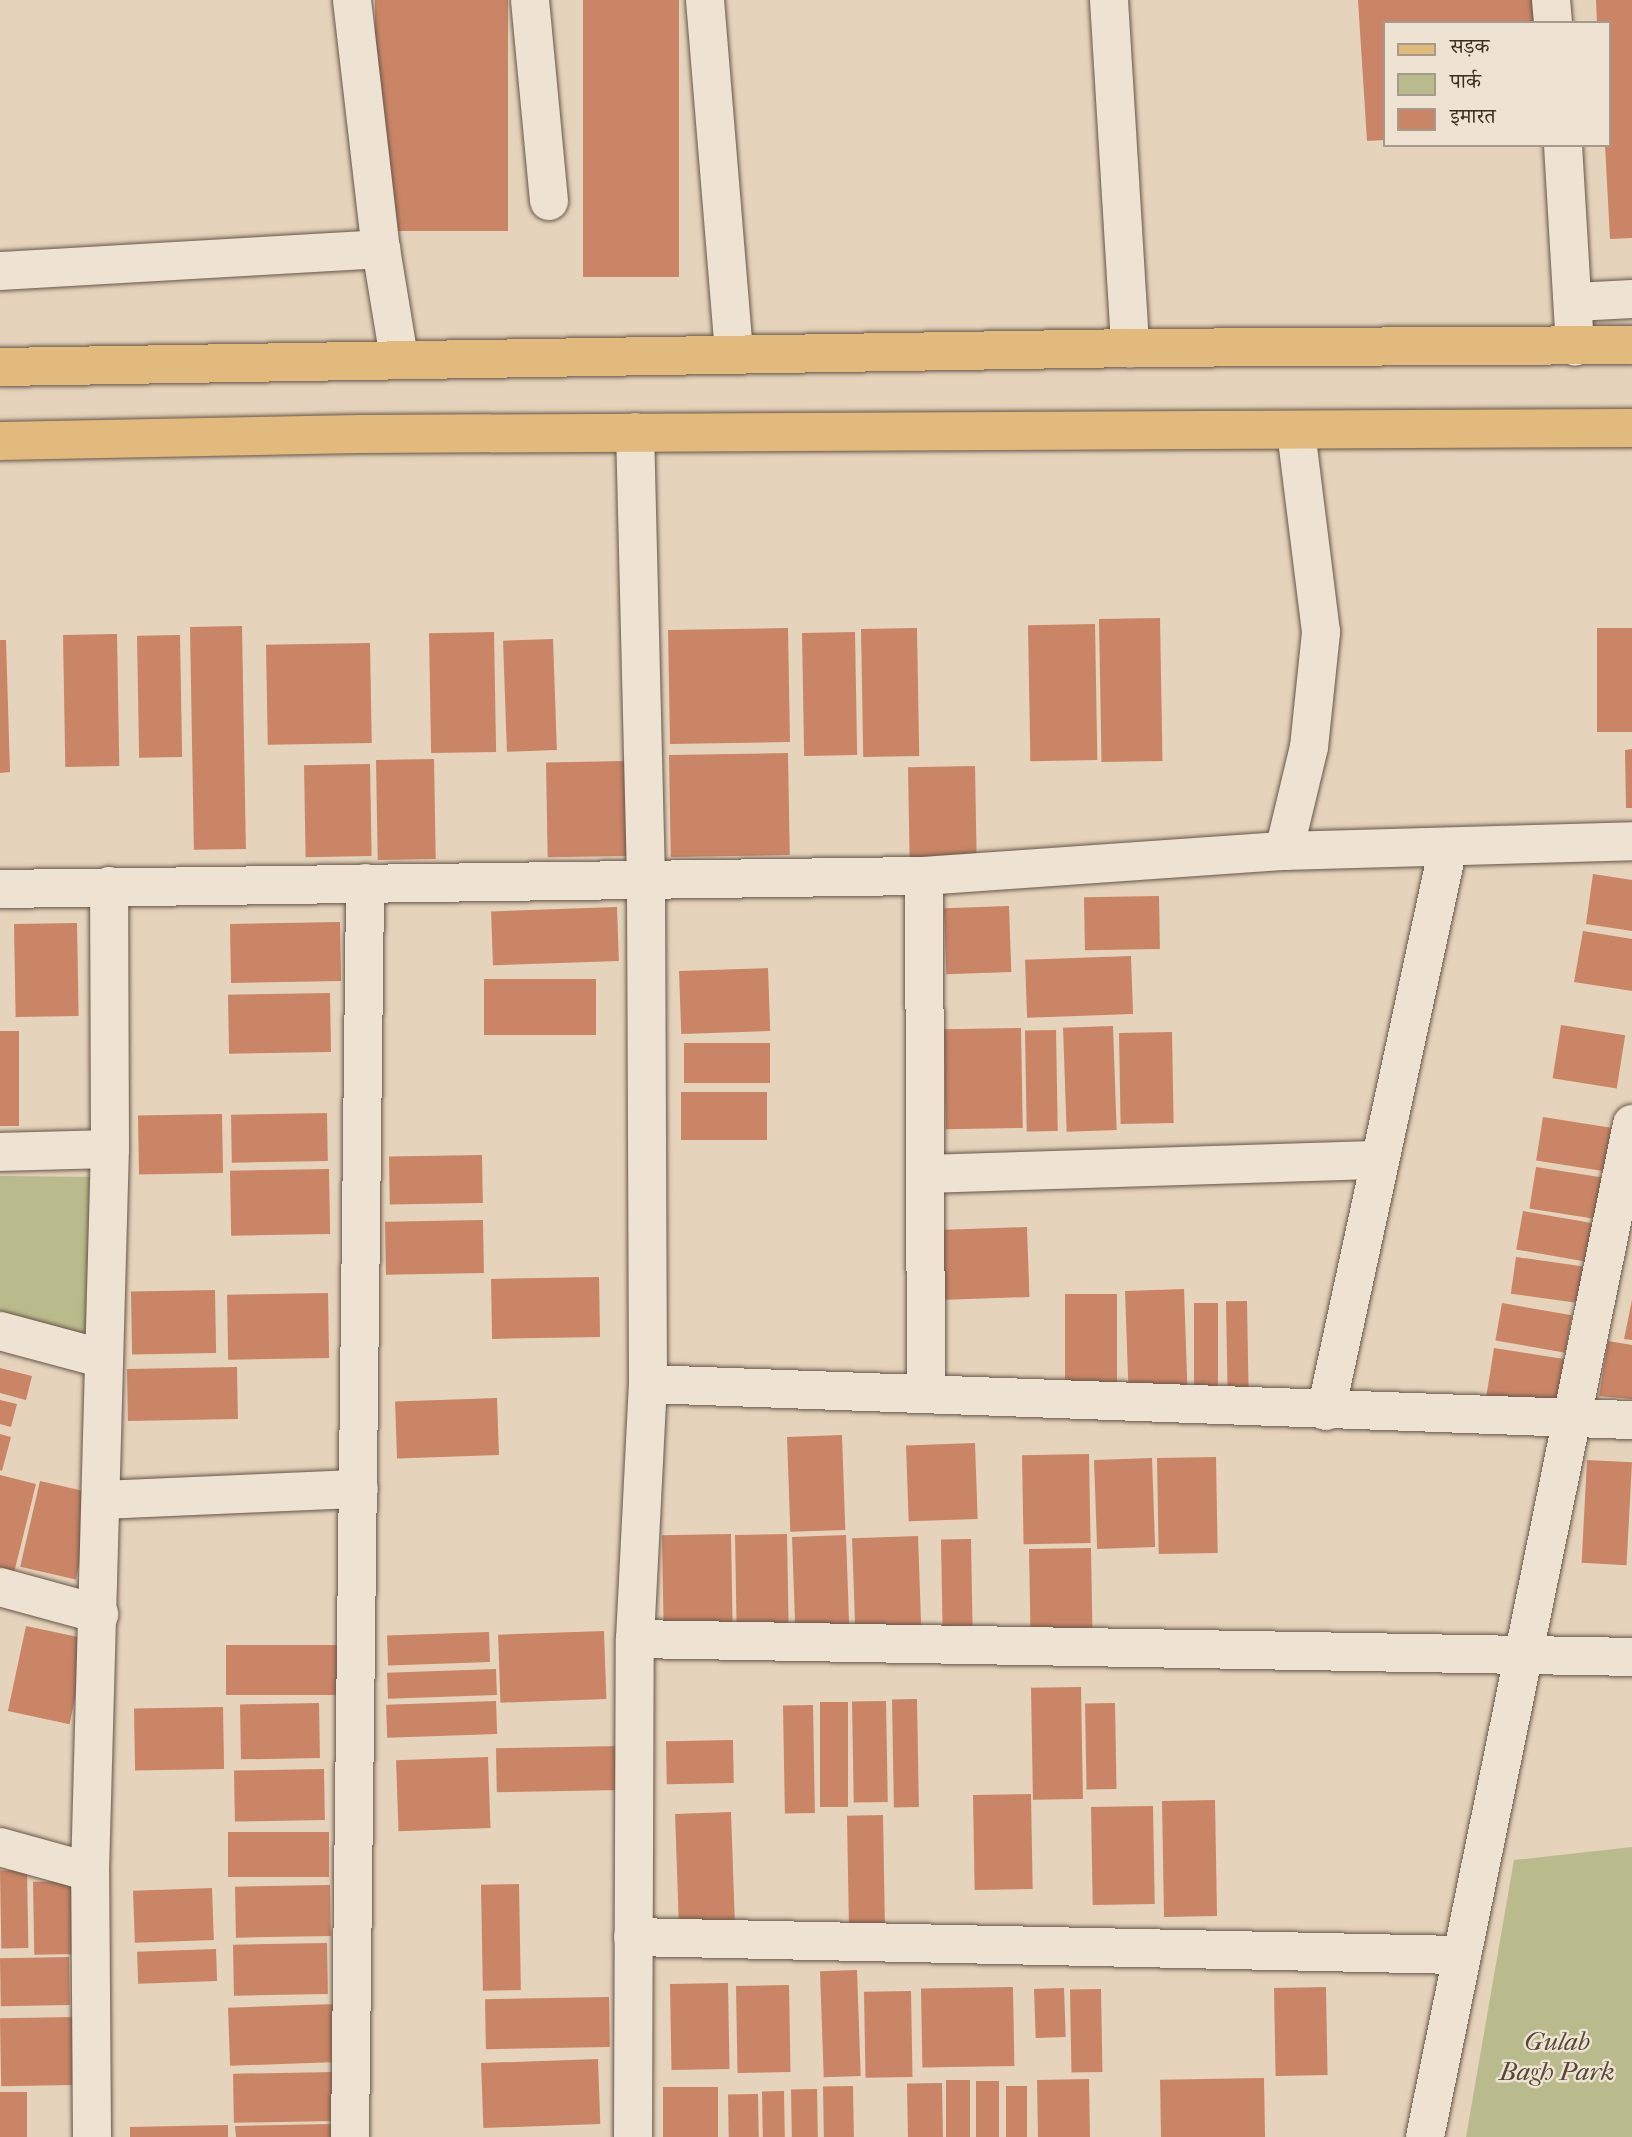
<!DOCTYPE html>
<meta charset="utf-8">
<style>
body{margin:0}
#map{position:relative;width:1632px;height:2137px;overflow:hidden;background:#e5d3bb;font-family:"IM FELL French Canon","Noto Serif Devanagari",serif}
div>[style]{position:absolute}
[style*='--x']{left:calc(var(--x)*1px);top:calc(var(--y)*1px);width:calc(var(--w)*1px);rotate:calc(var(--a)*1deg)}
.green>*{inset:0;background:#babb8c}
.building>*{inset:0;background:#ca8567;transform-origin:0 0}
.roads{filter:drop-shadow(0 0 2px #665648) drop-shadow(0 0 2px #665648)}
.street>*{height:38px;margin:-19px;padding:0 19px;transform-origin:19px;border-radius:19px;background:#eee2d3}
.primary>*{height:38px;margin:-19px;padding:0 19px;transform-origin:19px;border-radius:19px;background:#e2ba7e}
span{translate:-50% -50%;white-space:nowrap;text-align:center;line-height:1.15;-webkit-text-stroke:5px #eee2d3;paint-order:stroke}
.park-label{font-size:26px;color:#554936;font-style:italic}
.legend{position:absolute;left:1383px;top:21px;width:228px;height:126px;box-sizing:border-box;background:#eee2d3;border:2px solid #a7998c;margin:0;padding:9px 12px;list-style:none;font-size:21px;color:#3c2c21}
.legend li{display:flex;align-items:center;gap:14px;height:35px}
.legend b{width:35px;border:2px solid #a7998c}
</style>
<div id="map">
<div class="green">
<i style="clip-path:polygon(0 1176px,101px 1177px,88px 1340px,0 1318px)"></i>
<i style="clip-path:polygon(1632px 1847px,1632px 2137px,1466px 2137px,1514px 1860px)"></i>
</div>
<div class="building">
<i style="left:375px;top:0;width:133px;height:231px"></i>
<i style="left:583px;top:0;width:96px;height:277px"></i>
<i style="clip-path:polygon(1358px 0,1542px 0,1544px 23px,1385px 23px,1385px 140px,1367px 141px)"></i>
<i style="clip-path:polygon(1596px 0,1632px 0,1632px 238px,1610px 239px,1605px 145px,1609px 145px,1609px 23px,1597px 23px)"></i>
<i style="left:1160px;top:618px;width:143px;height:61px;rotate:89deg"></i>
<i style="left:1095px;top:624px;width:136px;height:67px;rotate:89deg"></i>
<i style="left:242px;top:626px;width:223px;height:52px;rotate:89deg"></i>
<i style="left:788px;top:628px;width:114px;height:120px;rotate:89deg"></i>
<i style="left:917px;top:628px;width:128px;height:56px;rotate:89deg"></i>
<i style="left:1632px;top:628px;width:104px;height:35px;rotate:90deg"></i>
<i style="left:494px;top:632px;width:120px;height:65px;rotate:89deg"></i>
<i style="left:855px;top:632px;width:123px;height:53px;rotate:89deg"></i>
<i style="left:117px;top:634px;width:132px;height:54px;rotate:89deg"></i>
<i style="left:180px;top:635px;width:122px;height:43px;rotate:89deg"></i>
<i style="left:553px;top:639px;width:111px;height:50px;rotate:88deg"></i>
<i style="clip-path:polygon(0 640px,6px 640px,10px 772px,0 773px)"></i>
<i style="left:370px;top:643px;width:100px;height:104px;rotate:89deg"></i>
<i style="clip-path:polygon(1632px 749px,1632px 808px,1626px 808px,1625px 750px)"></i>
<i style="left:788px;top:753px;width:102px;height:119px;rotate:89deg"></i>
<i style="left:434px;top:759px;width:100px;height:58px;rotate:89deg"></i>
<i style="left:625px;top:761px;width:95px;height:79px;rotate:89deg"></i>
<i style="left:370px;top:764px;width:92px;height:66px;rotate:89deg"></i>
<i style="left:975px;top:766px;width:95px;height:67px;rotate:89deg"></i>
<i style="clip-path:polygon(1593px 874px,1632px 880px,1632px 931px,1586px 924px)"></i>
<i style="left:1159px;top:896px;width:53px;height:75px;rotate:89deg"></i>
<i style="left:1009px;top:906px;width:66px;height:65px;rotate:88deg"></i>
<i style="left:617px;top:907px;width:54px;height:126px;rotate:88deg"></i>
<i style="left:340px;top:922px;width:59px;height:110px;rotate:89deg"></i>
<i style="left:77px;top:923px;width:93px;height:63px;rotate:89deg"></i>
<i style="clip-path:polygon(1583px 931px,1632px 939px,1632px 991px,1574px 982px)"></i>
<i style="left:1131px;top:956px;width:58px;height:106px;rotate:88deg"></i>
<i style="left:768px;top:968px;width:63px;height:89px;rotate:88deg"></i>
<i style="left:596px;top:979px;width:56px;height:112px;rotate:90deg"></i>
<i style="left:330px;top:993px;width:59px;height:102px;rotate:89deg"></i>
<i style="left:1561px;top:1025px;width:65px;height:54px;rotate:9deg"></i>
<i style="left:1113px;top:1026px;width:104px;height:50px;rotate:88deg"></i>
<i style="left:1021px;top:1028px;width:100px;height:77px;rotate:89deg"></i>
<i style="left:1056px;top:1030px;width:101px;height:31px;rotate:89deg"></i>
<i style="left:0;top:1031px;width:19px;height:95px"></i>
<i style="left:1172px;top:1032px;width:91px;height:53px;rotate:89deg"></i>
<i style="left:770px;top:1043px;width:40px;height:86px;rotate:90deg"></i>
<i style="left:767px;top:1092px;width:48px;height:86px;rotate:90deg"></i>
<i style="left:327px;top:1113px;width:48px;height:96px;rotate:89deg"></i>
<i style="left:222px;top:1114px;width:59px;height:84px;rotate:89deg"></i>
<i style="left:1543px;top:1117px;width:69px;height:44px;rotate:9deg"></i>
<i style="left:482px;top:1155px;width:48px;height:93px;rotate:89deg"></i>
<i style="left:1536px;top:1167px;width:72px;height:42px;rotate:9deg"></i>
<i style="left:329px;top:1169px;width:65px;height:99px;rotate:89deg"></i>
<i style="left:1523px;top:1211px;width:77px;height:39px;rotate:10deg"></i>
<i style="left:483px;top:1220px;width:53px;height:98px;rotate:89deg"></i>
<i style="left:1027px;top:1227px;width:70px;height:89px;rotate:88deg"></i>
<i style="left:1516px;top:1257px;width:77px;height:37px;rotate:8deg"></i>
<i style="left:599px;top:1277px;width:60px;height:108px;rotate:89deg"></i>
<i style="left:1184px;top:1289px;width:107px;height:59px;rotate:88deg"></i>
<i style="left:215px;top:1290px;width:63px;height:84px;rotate:89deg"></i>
<i style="left:328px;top:1293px;width:65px;height:101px;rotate:89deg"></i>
<i style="left:1065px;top:1294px;width:52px;height:104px"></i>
<i style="clip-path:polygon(1632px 1300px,1632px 1340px,1624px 1339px)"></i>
<i style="left:1247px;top:1301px;width:98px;height:21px;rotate:89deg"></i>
<i style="left:1194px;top:1303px;width:24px;height:94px"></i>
<i style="left:1502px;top:1303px;width:71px;height:38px;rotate:10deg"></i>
<i style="clip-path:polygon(1608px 1341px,1632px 1345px,1632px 1399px,1599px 1396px)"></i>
<i style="left:1494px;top:1348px;width:79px;height:58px;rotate:9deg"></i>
<i style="left:237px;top:1367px;width:52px;height:110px;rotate:89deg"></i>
<i style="clip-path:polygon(0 1368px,32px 1376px,26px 1400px,0 1393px)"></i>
<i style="left:497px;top:1398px;width:57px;height:102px;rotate:88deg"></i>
<i style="clip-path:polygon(0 1400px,17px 1404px,11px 1427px,0 1424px)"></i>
<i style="clip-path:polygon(0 1434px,11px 1437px,2px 1471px,0 1470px)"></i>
<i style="left:842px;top:1435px;width:95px;height:55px;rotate:88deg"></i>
<i style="left:975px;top:1443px;width:76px;height:69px;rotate:88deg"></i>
<i style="left:1089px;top:1454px;width:89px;height:67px;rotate:89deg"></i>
<i style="left:1216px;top:1457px;width:96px;height:59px;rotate:89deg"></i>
<i style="left:1152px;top:1458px;width:89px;height:58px;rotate:88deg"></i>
<i style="left:1587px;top:1460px;width:45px;height:103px;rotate:3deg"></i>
<i style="clip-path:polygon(0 1475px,36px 1484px,13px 1577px,0 1574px)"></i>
<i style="left:40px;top:1481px;width:57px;height:88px;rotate:13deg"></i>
<i style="left:731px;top:1534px;width:102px;height:69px;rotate:89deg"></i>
<i style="left:787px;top:1534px;width:93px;height:52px;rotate:89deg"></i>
<i style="left:846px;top:1535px;width:98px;height:54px;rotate:88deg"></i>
<i style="left:918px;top:1536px;width:98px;height:66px;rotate:88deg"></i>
<i style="left:971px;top:1539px;width:104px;height:30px;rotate:89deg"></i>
<i style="left:1091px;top:1548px;width:89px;height:62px;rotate:89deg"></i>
<i style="left:26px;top:1626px;width:63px;height:87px;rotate:12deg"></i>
<i style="left:604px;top:1631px;width:68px;height:106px;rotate:88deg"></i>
<i style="left:489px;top:1632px;width:30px;height:102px;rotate:88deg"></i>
<i style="left:341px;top:1645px;width:50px;height:115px;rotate:90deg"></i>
<i style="left:496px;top:1669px;width:26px;height:109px;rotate:88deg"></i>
<i style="left:1081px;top:1687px;width:112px;height:50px;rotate:89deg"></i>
<i style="left:917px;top:1699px;width:108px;height:25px;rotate:89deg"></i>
<i style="left:496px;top:1701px;width:33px;height:110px;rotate:88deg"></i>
<i style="left:886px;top:1701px;width:101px;height:34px;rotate:89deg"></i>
<i style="left:820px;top:1702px;width:28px;height:105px"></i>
<i style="left:319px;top:1703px;width:55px;height:79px;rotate:89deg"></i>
<i style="left:1115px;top:1703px;width:86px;height:30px;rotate:89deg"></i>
<i style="left:813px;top:1705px;width:108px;height:30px;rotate:89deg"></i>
<i style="left:223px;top:1707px;width:62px;height:89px;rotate:89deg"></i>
<i style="left:733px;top:1740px;width:43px;height:67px;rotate:89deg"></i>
<i style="left:622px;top:1746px;width:44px;height:126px;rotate:89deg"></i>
<i style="left:488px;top:1757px;width:71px;height:92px;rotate:88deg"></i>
<i style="left:324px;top:1769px;width:51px;height:90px;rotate:89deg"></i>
<i style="left:1031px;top:1794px;width:95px;height:58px;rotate:89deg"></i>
<i style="left:1215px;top:1800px;width:116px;height:53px;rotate:89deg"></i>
<i style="left:1153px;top:1806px;width:98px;height:62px;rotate:89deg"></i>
<i style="left:731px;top:1812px;width:110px;height:56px;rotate:88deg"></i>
<i style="left:883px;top:1815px;width:110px;height:36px;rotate:89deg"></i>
<i style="left:329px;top:1832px;width:45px;height:101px;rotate:90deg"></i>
<i style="left:27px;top:1870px;width:78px;height:27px;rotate:89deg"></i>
<i style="left:76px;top:1881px;width:73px;height:43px;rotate:89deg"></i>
<i style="left:519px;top:1884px;width:106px;height:38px;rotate:89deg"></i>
<i style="left:330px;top:1885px;width:51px;height:95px;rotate:89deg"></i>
<i style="left:212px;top:1888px;width:52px;height:79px;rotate:88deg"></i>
<i style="left:327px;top:1943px;width:51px;height:94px;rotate:89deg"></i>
<i style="left:216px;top:1949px;width:32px;height:79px;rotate:88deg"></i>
<i style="left:69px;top:1957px;width:48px;height:69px;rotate:89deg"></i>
<i style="left:857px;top:1970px;width:106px;height:37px;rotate:88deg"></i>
<i style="left:728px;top:1983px;width:86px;height:58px;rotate:89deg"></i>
<i style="left:789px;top:1985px;width:87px;height:53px;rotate:89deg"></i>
<i style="left:1013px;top:1987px;width:79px;height:92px;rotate:89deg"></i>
<i style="left:1326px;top:1987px;width:88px;height:52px;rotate:89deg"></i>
<i style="left:1064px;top:1988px;width:49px;height:30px;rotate:88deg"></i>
<i style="left:1101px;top:1989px;width:83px;height:31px;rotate:89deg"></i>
<i style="left:911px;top:1991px;width:86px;height:47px;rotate:89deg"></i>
<i style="left:609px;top:1997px;width:50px;height:124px;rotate:89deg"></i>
<i style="left:336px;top:2004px;width:58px;height:108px;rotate:88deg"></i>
<i style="left:73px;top:2017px;width:68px;height:73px;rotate:89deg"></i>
<i style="left:598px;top:2059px;width:65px;height:117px;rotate:88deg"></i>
<i style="left:333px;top:2072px;width:49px;height:100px;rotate:89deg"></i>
<i style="left:1264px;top:2078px;width:59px;height:104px;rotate:89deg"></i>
<i style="left:1089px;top:2079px;width:58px;height:52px;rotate:89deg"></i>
<i style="left:946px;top:2080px;width:24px;height:57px"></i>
<i style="left:976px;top:2081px;width:23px;height:56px"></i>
<i style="left:942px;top:2083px;width:54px;height:35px;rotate:89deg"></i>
<i style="left:853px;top:2086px;width:51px;height:30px;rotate:89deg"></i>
<i style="left:1006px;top:2086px;width:21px;height:51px"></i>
<i style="left:663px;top:2087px;width:55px;height:50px"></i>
<i style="left:817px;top:2089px;width:48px;height:26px;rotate:89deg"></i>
<i style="left:784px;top:2091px;width:46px;height:22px;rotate:89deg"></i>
<i style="left:0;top:2092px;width:27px;height:45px"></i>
<i style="left:758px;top:2094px;width:43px;height:30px;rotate:89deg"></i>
<i style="clip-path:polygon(332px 2124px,333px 2137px,236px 2137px,235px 2126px)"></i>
<i style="clip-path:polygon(228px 2125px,228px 2137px,130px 2137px,130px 2127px)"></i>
</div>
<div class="roads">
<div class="street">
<i style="--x:352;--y:0;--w:251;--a:83.4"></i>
<i style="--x:381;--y:249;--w:110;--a:80.6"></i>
<i style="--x:530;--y:0;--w:202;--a:84.6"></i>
<i style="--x:705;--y:0;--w:355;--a:85.3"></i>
<i style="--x:1109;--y:0;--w:349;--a:86.5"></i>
<i style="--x:1551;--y:0;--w:23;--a:85"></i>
<i style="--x:1563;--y:145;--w:202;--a:86.6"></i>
<i style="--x:0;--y:271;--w:382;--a:-3.3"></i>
<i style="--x:1575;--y:302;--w:57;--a:-3"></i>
<i style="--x:1284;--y:851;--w:107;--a:-76.5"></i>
<i style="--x:1309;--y:747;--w:116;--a:-84"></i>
<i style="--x:1321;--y:632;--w:203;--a:-97.1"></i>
<i style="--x:924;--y:876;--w:518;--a:89.78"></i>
<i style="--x:0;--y:889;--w:924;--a:-0.81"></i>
<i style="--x:924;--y:876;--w:361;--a:-4"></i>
<i style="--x:1284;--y:851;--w:348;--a:-1.6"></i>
<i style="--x:0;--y:1152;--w:110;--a:-1.6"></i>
<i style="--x:928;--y:1174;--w:451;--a:-1.8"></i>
<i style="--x:0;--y:1331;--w:105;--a:15"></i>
<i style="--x:648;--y:1384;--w:985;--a:2.1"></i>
<i style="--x:1326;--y:1411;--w:577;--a:-77.79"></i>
<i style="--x:103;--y:1500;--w:256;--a:-2.5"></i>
<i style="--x:0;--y:1587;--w:103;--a:15.3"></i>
<i style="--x:635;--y:1639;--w:997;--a:1.03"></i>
<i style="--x:0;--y:1847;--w:93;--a:15.5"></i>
<i style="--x:633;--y:1937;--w:828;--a:1.25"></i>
<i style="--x:92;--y:2137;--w:265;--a:-90.4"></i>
<i style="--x:90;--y:1872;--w:723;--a:-88.42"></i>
<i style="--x:110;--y:1149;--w:263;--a:-90.2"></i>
<i style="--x:350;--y:2137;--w:1254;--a:-89.31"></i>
<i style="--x:633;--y:2137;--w:498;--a:-89.8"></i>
<i style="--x:635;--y:1639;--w:255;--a:-87.1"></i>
<i style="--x:648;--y:1384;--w:505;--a:-90.23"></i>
<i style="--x:646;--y:879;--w:447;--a:-91.4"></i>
<i style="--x:1425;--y:2137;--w:1034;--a:-78.45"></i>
</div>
<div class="primary">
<i style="--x:0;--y:367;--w:1130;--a:-0.96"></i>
<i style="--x:1130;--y:348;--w:502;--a:-0.34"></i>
<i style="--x:0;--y:441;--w:359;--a:-1.1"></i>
<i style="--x:359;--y:434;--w:1273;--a:-0.27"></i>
</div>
</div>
<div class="park-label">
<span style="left:1557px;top:2057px">Gulab<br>Bagh Park</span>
</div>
<ul class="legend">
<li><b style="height:9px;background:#e2ba7e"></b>सड़क</li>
<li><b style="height:19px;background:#babb8c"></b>पार्क</li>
<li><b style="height:19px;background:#ca8567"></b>इमारत</li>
</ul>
</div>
